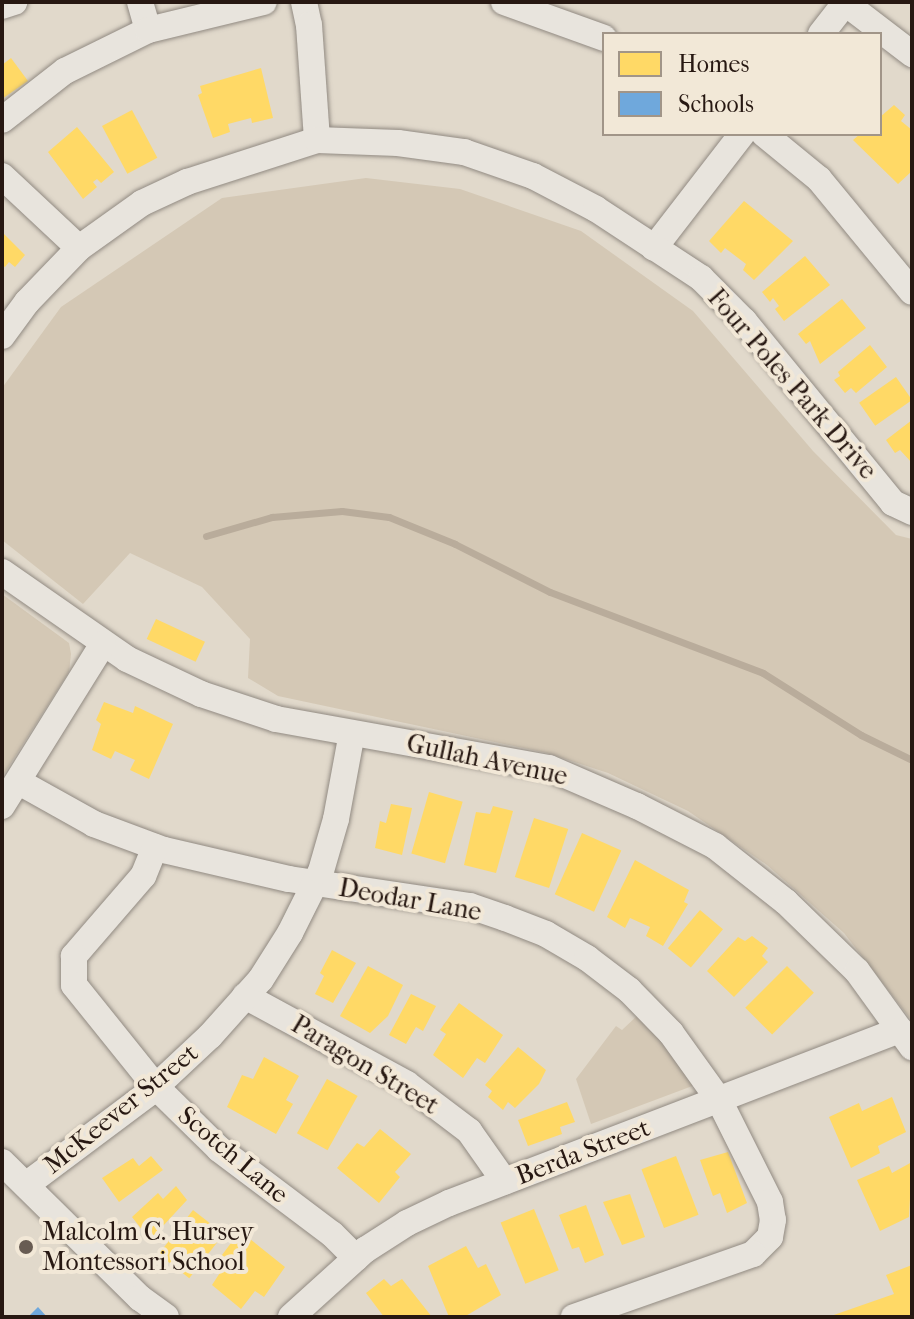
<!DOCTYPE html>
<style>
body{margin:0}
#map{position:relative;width:914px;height:1319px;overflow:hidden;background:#e1d9cb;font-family:"IM FELL French Canon",serif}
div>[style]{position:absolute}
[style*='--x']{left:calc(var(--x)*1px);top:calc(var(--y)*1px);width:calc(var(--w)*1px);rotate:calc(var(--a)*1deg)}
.green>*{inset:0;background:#d4c8b5}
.homes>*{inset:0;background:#ffd966;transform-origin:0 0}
.schools>*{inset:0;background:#6fa8dc}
.stream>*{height:7px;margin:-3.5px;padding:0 3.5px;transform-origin:3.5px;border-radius:3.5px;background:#b9ac9b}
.roads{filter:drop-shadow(0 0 2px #918a82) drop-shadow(0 0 2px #918a82)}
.minor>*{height:26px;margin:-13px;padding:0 13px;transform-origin:13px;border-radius:13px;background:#e8e4dd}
.dots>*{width:22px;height:22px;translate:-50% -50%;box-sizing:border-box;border:4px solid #f2e8d7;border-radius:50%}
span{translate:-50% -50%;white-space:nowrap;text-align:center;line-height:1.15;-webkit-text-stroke:8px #f2e8d7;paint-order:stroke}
.street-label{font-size:26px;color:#271812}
.poi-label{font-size:26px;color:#271812}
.left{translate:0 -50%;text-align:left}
.frame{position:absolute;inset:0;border:4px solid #271812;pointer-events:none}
.legend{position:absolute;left:602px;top:32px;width:280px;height:104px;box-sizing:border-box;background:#f2e8d7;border:2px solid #a19588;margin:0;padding:10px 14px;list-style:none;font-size:24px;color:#271812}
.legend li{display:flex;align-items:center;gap:16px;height:40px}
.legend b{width:40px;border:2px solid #a19588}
</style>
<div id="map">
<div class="green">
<i style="clip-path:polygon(366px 178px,460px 189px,581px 231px,693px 311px,813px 451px,896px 535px,912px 539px,912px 1021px,844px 933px,767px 865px,688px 811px,608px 773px,547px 753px,278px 696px,248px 678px,250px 639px,202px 587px,130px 553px,83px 604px,2px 540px,2px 388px,61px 307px,222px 198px)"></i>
<i style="clip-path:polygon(2px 594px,69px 643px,71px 654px,69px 672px,2px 777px)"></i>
<i style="clip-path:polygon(639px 1014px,645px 1016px,695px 1085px,591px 1124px,576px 1079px,616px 1026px,622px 1030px)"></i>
</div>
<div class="homes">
<i style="clip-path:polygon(11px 58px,28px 81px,2px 99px,2px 65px)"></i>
<i style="clip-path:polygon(261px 68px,273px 118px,252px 123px,251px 118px,228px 124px,230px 132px,213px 138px,198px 95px,202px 93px,200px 86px)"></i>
<i style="clip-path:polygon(894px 105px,905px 115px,901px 121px,912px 130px,912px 171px,898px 184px,853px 140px,860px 134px,880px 134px,880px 117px)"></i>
<i style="left:132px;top:110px;width:54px;height:34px;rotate:62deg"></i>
<i style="clip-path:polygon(77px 127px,114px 172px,101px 183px,97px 179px,93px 182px,97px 187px,83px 199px,48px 152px)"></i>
<i style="clip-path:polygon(744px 201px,793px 241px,754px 280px,743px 270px,746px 264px,725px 248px,721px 253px,709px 241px)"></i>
<i style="clip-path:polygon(2px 232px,25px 255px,15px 267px,9px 262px,5px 267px,2px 265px)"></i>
<i style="clip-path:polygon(805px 256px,830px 285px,784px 321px,775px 309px,779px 306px,773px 298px,770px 302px,762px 292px)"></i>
<i style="clip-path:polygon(842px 299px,866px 328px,820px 364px,810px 341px,806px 344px,798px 334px)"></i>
<i style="clip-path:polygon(870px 345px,887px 367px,856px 393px,851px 388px,845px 393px,834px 380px,840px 376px,838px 372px)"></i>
<i style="left:896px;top:377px;width:28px;height:45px;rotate:55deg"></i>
<i style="clip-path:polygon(912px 420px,912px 463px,900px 450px,895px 453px,886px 440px)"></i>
<i style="left:156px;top:619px;width:54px;height:22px;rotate:25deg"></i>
<i style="clip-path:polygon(104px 702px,133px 713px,135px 706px,173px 724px,149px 779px,130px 770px,135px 760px,115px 751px,111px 759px,92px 750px,101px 724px,96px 720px)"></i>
<i style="left:429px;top:792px;width:35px;height:64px;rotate:16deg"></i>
<i style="clip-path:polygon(391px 804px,412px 808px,402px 855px,375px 848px,380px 821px,386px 823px)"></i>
<i style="clip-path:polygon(493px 806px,513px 811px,496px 873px,464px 865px,476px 812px,490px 814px)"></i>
<i style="left:534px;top:818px;width:36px;height:62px;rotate:18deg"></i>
<i style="left:582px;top:833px;width:43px;height:67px;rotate:24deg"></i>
<i style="clip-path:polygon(635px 860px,689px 890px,684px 902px,688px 904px,663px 946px,646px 936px,650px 927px,630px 918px,625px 928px,607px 917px)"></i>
<i style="left:700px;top:910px;width:30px;height:50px;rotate:40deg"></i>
<i style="clip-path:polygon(752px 936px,768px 948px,762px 956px,768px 962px,734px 997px,707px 971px,738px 937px,745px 941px)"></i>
<i style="clip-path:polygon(332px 950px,356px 963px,333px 1003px,315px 994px,324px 976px,320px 973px)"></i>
<i style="clip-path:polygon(368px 966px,403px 985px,388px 1016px,370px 1033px,340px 1016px)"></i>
<i style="left:787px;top:966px;width:38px;height:59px;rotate:45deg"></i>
<i style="clip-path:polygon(411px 994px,436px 1006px,423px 1031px,416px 1027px,406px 1044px,389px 1035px)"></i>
<i style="clip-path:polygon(459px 1003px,503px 1035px,485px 1063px,477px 1058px,463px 1078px,433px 1055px,446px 1034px,440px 1030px)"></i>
<i style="clip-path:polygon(518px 1047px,546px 1070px,539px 1084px,515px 1108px,508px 1102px,503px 1110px,488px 1097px,492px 1091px,485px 1085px)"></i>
<i style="clip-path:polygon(264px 1057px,299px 1076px,286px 1100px,293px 1104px,276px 1134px,227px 1107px,242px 1075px,253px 1079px)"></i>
<i style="left:327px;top:1079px;width:35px;height:62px;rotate:29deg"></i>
<i style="clip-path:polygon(892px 1097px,906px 1132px,878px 1146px,880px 1153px,851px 1168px,829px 1117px,859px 1103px,862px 1111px)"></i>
<i style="clip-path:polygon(567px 1102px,575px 1122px,560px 1127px,562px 1134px,528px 1146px,518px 1120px)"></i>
<i style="clip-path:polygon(380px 1129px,411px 1154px,395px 1172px,400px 1177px,379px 1203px,337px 1168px,357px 1143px,364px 1147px)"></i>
<i style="clip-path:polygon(728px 1152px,747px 1203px,727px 1213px,720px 1193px,713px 1196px,700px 1160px)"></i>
<i style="clip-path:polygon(151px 1156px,163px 1170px,119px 1202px,102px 1178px,133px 1158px,139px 1166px)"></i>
<i style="left:676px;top:1156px;width:63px;height:37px;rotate:69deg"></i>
<i style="clip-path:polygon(912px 1162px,909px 1217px,880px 1231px,857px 1180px,889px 1166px,892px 1173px)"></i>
<i style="clip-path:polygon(176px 1186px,187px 1200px,150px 1240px,132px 1217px,158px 1193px,163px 1199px)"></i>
<i style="clip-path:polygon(630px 1194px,645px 1237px,622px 1245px,603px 1202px)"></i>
<i style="clip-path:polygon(586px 1205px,604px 1255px,585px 1263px,579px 1247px,572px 1249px,559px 1215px)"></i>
<i style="left:534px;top:1209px;width:66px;height:36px;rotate:68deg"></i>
<i style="left:193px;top:1210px;width:39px;height:56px;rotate:38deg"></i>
<i style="clip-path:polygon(240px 1231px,285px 1267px,264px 1297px,255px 1291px,241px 1309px,212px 1285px,225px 1265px,219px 1259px)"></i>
<i style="clip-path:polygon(466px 1246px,478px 1268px,486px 1264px,501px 1295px,464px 1317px,449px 1317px,428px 1266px)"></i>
<i style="clip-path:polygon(912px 1265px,912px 1317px,828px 1317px,894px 1294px,886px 1275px)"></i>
<i style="clip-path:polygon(384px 1279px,391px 1286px,402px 1279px,432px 1317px,384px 1317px,366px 1293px)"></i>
</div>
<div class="schools">
<i style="clip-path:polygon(38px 1307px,47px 1317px,28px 1317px)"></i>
</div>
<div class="stream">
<i style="--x:206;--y:536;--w:69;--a:-16.1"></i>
<i style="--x:272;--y:517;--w:70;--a:-4.9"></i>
<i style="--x:342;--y:511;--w:47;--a:7.3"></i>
<i style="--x:389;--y:517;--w:71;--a:22.2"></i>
<i style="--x:455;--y:544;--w:106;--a:26.8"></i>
<i style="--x:550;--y:592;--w:228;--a:20.8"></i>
<i style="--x:763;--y:673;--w:116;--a:32.3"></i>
<i style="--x:861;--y:735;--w:57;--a:26.1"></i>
</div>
<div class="roads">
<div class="minor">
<i style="--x:140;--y:2;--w:29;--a:74"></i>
<i style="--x:304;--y:2;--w:24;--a:78"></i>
<i style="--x:309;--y:25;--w:115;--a:86"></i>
<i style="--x:504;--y:2;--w:106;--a:19.8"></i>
<i style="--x:844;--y:2;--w:86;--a:37.4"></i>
<i style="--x:2;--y:6;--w:13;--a:-18"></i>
<i style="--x:821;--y:34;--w:39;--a:-52"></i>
<i style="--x:2;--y:120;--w:80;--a:-37.9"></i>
<i style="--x:65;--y:71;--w:93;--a:-26.3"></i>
<i style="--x:148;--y:30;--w:119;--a:-13.6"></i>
<i style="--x:764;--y:134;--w:71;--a:39.3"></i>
<i style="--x:819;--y:179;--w:146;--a:50.5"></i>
<i style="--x:2;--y:176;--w:105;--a:43.1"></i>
<i style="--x:654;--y:248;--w:144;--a:-52.3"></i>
<i style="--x:2;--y:336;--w:42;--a:-53.7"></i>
<i style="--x:27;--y:302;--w:75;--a:-46.1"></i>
<i style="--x:79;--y:248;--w:77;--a:-35.5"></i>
<i style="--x:142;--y:203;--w:50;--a:-25"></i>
<i style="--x:187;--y:182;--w:137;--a:-17.9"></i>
<i style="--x:317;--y:140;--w:81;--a:2.1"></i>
<i style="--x:398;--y:143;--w:67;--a:7.8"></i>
<i style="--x:464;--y:152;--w:73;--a:19.2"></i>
<i style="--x:533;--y:176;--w:71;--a:27.6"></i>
<i style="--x:596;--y:209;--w:126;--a:33.3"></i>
<i style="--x:701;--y:278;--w:61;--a:45"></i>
<i style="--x:744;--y:321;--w:235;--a:50.7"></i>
<i style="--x:893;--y:503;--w:21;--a:25"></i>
<i style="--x:2;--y:572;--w:152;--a:34.8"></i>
<i style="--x:127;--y:659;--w:82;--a:25.3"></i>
<i style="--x:201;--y:694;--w:79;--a:18.4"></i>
<i style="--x:276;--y:719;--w:277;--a:10.2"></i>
<i style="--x:549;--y:768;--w:96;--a:23.4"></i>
<i style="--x:637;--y:806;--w:88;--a:27.1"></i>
<i style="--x:715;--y:846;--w:90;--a:38.3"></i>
<i style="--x:786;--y:902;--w:99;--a:44.2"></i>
<i style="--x:857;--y:971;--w:94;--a:54.1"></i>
<i style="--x:19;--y:782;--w:86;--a:29.2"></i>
<i style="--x:94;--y:824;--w:75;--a:20.4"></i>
<i style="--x:164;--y:850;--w:128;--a:13.1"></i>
<i style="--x:289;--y:879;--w:183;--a:8.5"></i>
<i style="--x:470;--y:906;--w:37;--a:19"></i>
<i style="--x:505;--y:918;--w:44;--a:21.3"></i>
<i style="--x:546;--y:934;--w:48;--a:30.3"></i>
<i style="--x:587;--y:958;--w:53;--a:37.3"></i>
<i style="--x:629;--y:990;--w:60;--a:45.7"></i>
<i style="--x:671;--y:1033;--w:82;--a:54.4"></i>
<i style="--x:719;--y:1100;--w:114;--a:63.4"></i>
<i style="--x:770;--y:1202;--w:18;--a:81"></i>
<i style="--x:773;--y:1220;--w:17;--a:100"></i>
<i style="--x:770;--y:1237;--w:24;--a:135"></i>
<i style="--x:753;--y:1254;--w:190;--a:160.6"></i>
<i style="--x:2;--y:806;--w:191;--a:-58.1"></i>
<i style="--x:155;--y:847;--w:31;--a:112"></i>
<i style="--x:143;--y:876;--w:106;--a:130.8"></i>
<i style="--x:74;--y:956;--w:29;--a:90"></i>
<i style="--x:74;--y:985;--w:131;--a:51.2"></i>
<i style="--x:156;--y:1087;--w:88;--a:44.5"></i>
<i style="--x:219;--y:1149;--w:141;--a:37"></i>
<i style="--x:332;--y:1234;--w:34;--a:45"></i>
<i style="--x:245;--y:996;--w:184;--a:28.5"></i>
<i style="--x:407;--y:1084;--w:78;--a:37.2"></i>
<i style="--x:469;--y:1131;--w:62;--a:54.8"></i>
<i style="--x:2;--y:1162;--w:194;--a:44.6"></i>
<i style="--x:140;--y:1298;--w:32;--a:36"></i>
<i style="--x:26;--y:1185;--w:154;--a:-36.8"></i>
<i style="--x:149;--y:1093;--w:83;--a:-43.1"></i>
<i style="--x:210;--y:1036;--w:76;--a:-48.2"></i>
<i style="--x:261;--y:979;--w:54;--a:-57.8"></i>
<i style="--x:290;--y:933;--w:69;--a:-63.4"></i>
<i style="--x:321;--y:871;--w:54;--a:-73.9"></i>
<i style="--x:336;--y:819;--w:87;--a:-79.5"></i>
<i style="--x:291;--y:1317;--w:100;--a:-42.2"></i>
<i style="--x:365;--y:1250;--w:50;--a:-32.7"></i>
<i style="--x:407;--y:1223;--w:47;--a:-25.5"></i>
<i style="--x:449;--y:1203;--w:483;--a:-21"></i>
</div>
</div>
<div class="dots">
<i style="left:26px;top:1247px;background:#685c53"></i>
</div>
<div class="street-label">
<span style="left:792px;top:384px;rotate:49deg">Four Poles Park Drive</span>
<span style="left:487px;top:760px;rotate:12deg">Gullah Avenue</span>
<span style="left:410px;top:900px;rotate:10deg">Deodar Lane</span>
<span style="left:365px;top:1065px;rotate:31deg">Paragon Street</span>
<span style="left:121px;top:1109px;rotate:-39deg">McKeever Street</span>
<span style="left:583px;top:1152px;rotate:-21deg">Berda Street</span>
<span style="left:233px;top:1155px;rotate:40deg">Scotch Lane</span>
</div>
<div class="poi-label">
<span class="left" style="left:42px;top:1247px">Malcolm C. Hursey<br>Montessori School</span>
</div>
<div class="frame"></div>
<ul class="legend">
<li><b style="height:22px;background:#ffd966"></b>Homes</li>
<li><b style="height:22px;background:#6fa8dc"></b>Schools</li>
</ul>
</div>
